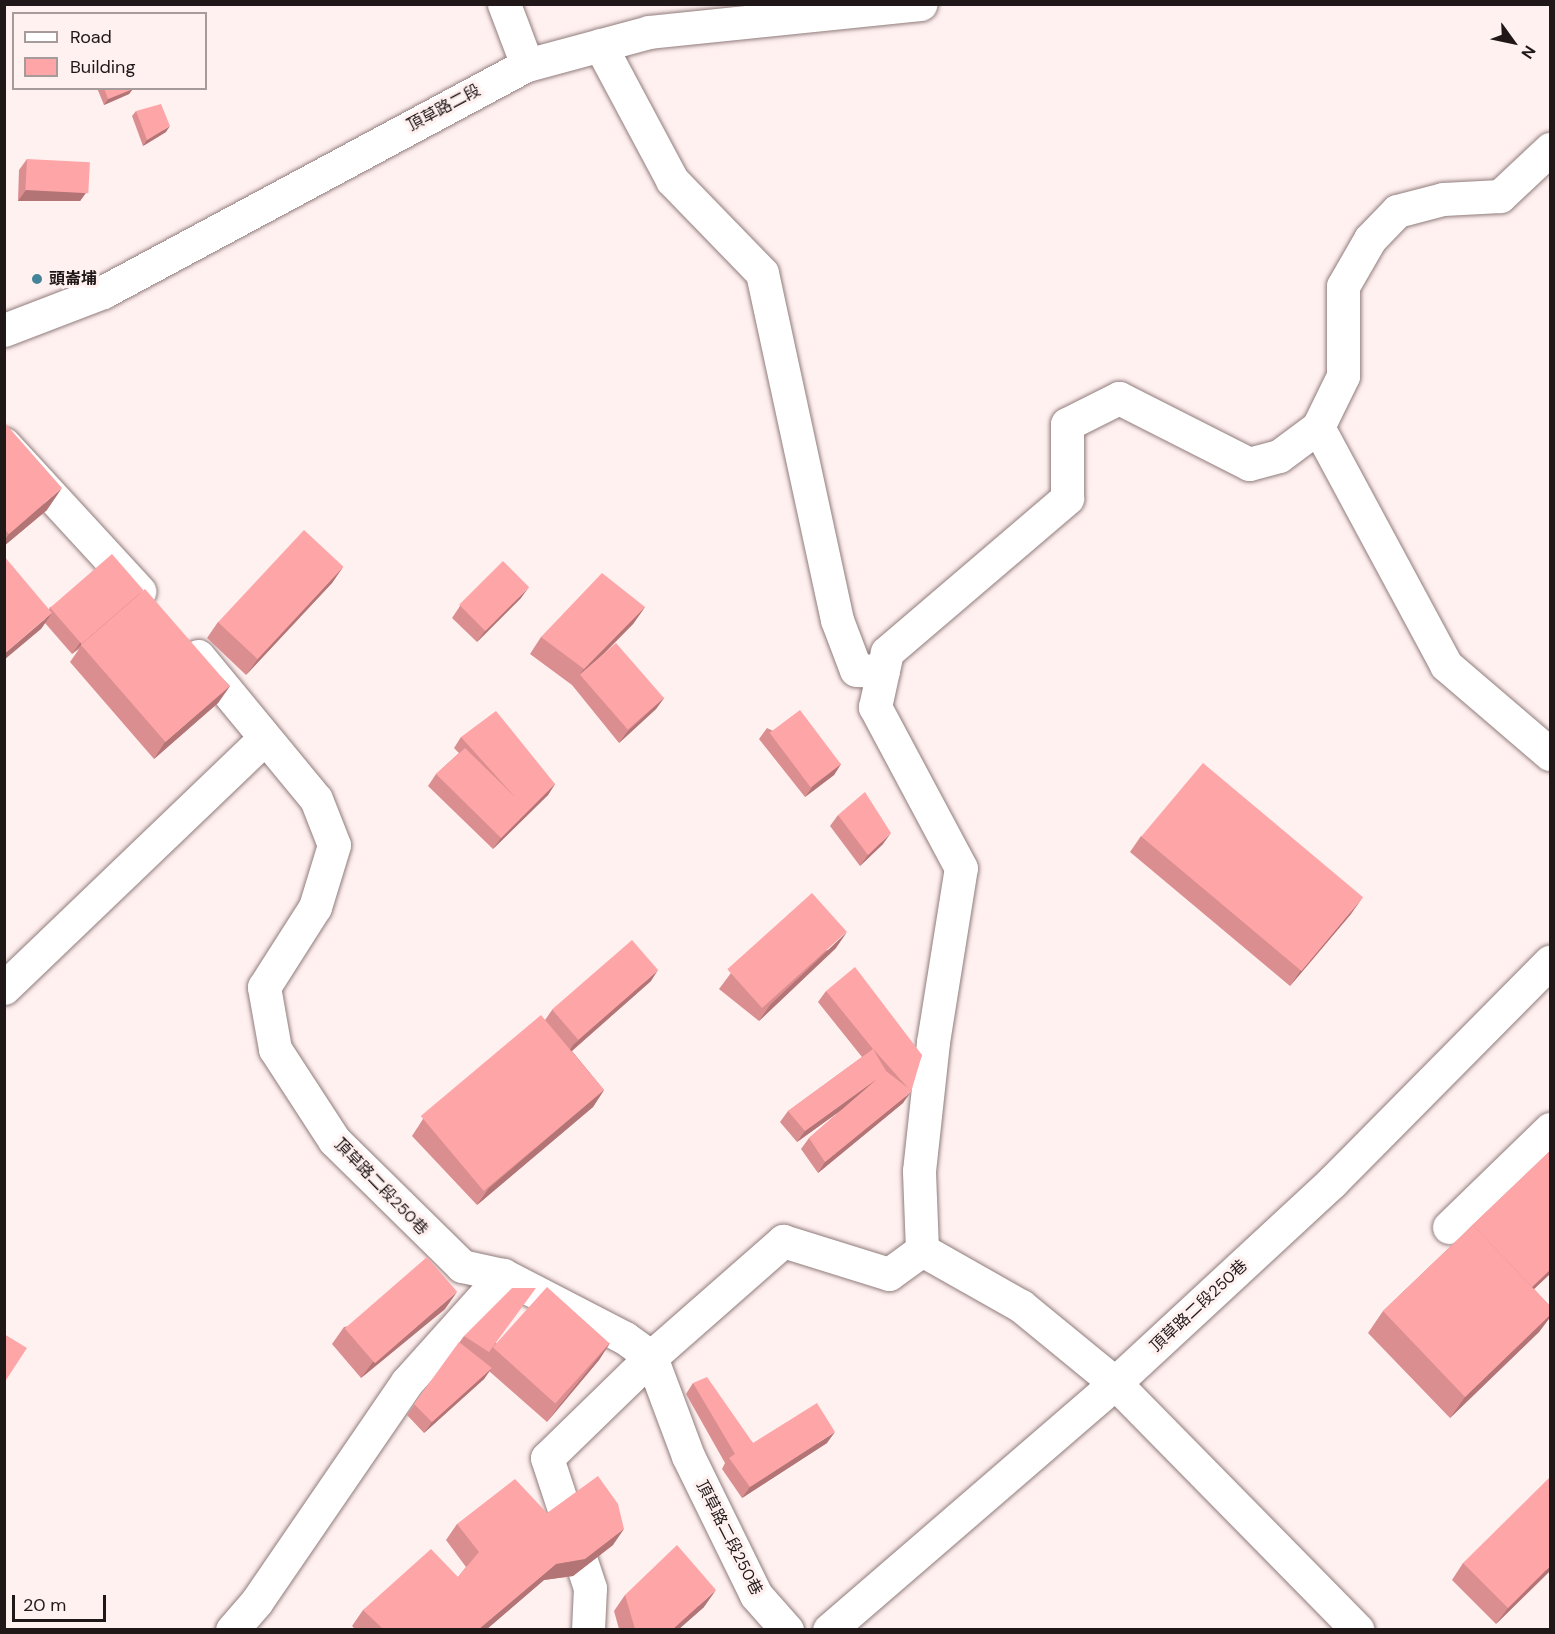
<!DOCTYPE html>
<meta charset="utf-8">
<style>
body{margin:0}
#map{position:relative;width:1555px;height:1634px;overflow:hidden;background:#fff1f0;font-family:"DM Sans","Noto Sans TC",sans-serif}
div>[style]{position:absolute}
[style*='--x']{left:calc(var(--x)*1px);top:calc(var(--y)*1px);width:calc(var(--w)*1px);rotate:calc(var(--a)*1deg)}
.roads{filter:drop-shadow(0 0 2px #917c7c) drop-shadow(0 0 2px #917c7c)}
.minor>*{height:33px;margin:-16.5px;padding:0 16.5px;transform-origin:16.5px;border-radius:16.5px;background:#fff}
.wall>*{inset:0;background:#da8e90}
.shaded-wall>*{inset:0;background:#b27475}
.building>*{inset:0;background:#fea5a7;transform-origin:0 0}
.dots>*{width:16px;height:16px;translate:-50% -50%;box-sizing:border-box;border:3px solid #fff1f0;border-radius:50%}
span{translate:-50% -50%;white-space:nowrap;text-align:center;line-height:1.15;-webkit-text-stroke:6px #fff1f0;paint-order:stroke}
.street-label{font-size:16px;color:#201818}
.poi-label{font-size:16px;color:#201818;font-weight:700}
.left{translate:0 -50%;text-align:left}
.frame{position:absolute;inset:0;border:6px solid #201818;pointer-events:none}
.legend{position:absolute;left:12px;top:12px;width:195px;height:78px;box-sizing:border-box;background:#fff1f0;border:2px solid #a69a9a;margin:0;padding:8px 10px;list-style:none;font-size:18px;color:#201818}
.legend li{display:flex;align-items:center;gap:12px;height:30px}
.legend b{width:30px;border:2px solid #a69a9a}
.north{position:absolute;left:1483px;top:12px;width:60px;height:60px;-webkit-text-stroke:4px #fff1f0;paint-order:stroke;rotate:123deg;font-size:16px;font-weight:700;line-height:24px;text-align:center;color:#201818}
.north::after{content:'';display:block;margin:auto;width:21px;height:27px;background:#201818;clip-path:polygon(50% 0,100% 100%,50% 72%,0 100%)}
.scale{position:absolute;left:12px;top:1595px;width:94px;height:27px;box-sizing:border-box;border:3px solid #201818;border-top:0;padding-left:8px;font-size:18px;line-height:21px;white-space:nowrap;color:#201818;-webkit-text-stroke:4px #fff1f0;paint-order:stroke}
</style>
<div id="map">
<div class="roads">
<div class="minor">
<i style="--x:504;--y:4;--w:65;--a:69.3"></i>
<i style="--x:600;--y:45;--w:153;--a:61.9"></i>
<i style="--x:672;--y:180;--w:129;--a:45.9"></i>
<i style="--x:762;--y:273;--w:355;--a:77.8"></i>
<i style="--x:837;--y:620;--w:53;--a:69.2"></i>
<i style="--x:856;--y:670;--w:27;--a:2"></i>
<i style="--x:4;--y:330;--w:106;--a:-21"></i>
<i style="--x:103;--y:292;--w:481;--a:-28.2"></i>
<i style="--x:527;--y:65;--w:126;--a:-15.1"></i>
<i style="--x:649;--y:32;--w:273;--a:-5.9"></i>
<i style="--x:1318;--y:427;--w:270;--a:61.7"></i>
<i style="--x:1446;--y:665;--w:137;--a:40.6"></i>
<i style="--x:4;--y:444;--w:200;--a:47.4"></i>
<i style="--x:198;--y:656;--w:185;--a:50.5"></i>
<i style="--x:316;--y:799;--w:49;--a:68.6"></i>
<i style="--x:334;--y:845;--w:65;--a:107"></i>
<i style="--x:315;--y:907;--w:95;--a:122.5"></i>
<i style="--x:264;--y:987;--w:63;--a:79.9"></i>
<i style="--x:275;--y:1049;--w:108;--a:57"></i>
<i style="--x:334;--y:1140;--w:180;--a:44.5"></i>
<i style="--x:462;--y:1266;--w:42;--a:12.4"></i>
<i style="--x:503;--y:1275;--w:137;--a:27.3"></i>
<i style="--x:625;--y:1338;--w:32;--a:36"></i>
<i style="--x:651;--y:1357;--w:106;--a:69.5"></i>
<i style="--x:688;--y:1456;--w:155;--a:63.9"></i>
<i style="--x:756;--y:1595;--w:47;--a:48.5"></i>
<i style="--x:4;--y:988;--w:361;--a:-43.8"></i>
<i style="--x:1449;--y:1227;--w:141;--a:-44.1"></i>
<i style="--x:922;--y:1250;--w:114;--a:29.5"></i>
<i style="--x:1021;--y:1306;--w:122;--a:39.3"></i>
<i style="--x:1115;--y:1383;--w:346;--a:45.5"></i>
<i style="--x:232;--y:1630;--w:38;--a:-49"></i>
<i style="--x:257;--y:1601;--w:265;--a:-55.6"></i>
<i style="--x:407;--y:1382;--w:144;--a:-48.1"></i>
<i style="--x:588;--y:1630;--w:42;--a:-87.3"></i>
<i style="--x:590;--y:1588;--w:137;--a:-108.3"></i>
<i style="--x:547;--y:1458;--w:145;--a:-44.2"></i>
<i style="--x:651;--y:1357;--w:176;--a:-41.3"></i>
<i style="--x:783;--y:1241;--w:111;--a:17.3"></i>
<i style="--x:889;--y:1274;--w:41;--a:-36"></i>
<i style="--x:922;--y:1250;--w:79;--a:-92.2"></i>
<i style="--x:919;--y:1171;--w:130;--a:-83.8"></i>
<i style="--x:933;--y:1042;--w:176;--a:-80.9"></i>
<i style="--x:961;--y:868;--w:183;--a:-118.1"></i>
<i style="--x:875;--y:707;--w:56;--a:-77.7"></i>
<i style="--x:887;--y:652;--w:237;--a:-40.5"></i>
<i style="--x:1067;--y:498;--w:74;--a:-90"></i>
<i style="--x:1067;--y:424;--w:58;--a:-26.6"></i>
<i style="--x:1119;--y:398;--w:146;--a:26.9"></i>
<i style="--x:1249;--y:464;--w:31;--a:-15"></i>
<i style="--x:1279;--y:456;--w:49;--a:-36.6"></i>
<i style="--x:1318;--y:427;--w:57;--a:-63.9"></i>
<i style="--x:1343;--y:376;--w:90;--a:-90"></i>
<i style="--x:1343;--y:286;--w:54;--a:-60.1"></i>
<i style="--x:1370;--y:239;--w:39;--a:-46"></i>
<i style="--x:1397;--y:211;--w:48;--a:-14.6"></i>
<i style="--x:1443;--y:199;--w:57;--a:-3"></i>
<i style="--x:1500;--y:196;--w:69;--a:-43.2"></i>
<i style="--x:829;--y:1630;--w:378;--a:-40.8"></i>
<i style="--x:1115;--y:1383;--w:296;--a:-42.8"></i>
<i style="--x:1332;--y:1182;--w:310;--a:-45.3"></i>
</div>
</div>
<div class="wall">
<i style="clip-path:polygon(97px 88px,133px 88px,129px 94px,104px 105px)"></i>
<i style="clip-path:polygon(136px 111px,166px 132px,143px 146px,132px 116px)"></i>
<i style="clip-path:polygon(27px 159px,88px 190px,80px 201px,18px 201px,19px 170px)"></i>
<i style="clip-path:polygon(4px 422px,47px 510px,4px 546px)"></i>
<i style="clip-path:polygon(343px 567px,332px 583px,246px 675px,207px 638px,218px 622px)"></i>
<i style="clip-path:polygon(140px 594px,230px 686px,218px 703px,154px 759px,70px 662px,79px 649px,72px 654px,45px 623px,41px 629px,50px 607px)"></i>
<i style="clip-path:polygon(521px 598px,477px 642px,452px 618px,460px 606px)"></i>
<i style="clip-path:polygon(645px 607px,633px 624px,602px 656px,664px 698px,656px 709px,619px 743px,572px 685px,530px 654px,541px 637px)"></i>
<i style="clip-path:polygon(767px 728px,841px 764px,834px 775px,805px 797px,759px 739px)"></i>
<i style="clip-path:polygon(461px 737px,555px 784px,548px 795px,493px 849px,428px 786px,436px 774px,459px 753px,454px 748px)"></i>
<i style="clip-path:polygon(838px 815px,883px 844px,860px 866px,830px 826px)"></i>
<i style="clip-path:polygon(1141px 836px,1351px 914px,1290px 986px,1130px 852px)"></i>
<i style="clip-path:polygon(836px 948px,759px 1021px,719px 989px,731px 973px)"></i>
<i style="clip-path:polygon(651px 981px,572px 1051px,604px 1090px,593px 1107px,477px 1205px,412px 1136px,423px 1119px,545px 1020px,552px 1010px)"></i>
<i style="clip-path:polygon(826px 991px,922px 1055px,903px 1103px,818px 1173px,801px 1149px,809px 1138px,840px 1111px,797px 1142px,780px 1122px,788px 1111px,862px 1057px,818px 1002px)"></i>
<i style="clip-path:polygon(1551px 1150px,1551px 1273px,1534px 1289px,1551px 1307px,1551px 1316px,1539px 1332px,1450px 1418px,1368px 1333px,1383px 1311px)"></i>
<i style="clip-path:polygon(445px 1309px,361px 1378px,332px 1344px,344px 1327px)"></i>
<i style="clip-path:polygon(464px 1336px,496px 1343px,610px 1343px,599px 1360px,547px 1422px,489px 1371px,484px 1379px,424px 1433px,407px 1415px)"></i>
<i style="clip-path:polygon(693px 1383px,753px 1443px,827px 1443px,742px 1498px,722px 1469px,725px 1463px,686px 1394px)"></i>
<i style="clip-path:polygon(547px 1513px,613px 1545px,573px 1576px,544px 1580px,487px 1629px,355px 1629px,352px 1626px,363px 1610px,458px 1577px,466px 1567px,446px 1540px,457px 1524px)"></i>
<i style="clip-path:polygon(1463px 1563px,1551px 1570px,1496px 1624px,1452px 1580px)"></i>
<i style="clip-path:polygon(625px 1595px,704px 1607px,679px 1629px,619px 1629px,614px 1611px)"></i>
</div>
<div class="shaded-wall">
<i style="clip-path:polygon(133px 89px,129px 94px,104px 105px,108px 99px)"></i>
<i style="clip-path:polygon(170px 126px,166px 132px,143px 146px,147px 140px)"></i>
<i style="clip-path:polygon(26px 190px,88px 190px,80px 201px,18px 201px)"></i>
<i style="clip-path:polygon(62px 488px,47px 510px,4px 546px,4px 541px,9px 534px)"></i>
<i style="clip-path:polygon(343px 567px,332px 583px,246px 675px,258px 659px)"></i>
<i style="clip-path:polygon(529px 587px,521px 598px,477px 642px,485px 631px)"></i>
<i style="clip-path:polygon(143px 590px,135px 601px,81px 645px,72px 654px,80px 643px)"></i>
<i style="clip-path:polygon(645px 607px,633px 624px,581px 676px,580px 674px,584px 669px)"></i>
<i style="clip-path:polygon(52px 613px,41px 629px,4px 660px,4px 654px)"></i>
<i style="clip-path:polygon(230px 686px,218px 703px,154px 759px,165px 742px)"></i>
<i style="clip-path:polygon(664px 698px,656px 709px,619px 743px,627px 732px)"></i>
<i style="clip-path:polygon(841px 764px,834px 775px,805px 797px,813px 786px)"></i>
<i style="clip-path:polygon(555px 784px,548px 795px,493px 849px,501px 838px)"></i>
<i style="clip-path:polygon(891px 833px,883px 844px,860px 866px,868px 855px)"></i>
<i style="clip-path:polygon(1363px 897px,1351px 914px,1290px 986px,1301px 970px)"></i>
<i style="clip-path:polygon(847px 932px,836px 948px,759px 1021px,770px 1005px)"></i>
<i style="clip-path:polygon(658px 970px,651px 981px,566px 1056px,573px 1045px)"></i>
<i style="clip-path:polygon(877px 1079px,869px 1090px,797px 1142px,805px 1131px)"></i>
<i style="clip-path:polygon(604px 1090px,593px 1107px,477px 1205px,489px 1188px)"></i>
<i style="clip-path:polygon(911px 1092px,903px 1103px,818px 1173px,825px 1162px)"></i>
<i style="clip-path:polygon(1551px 1269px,1551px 1273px,1517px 1305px,1525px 1294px)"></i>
<i style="clip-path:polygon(457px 1292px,445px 1309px,361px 1378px,373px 1362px)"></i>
<i style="clip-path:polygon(1551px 1314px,1551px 1316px,1539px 1332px,1450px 1418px,1465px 1397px)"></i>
<i style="clip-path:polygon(610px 1343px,599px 1360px,547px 1422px,559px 1406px)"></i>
<i style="clip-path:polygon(492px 1368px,484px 1379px,424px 1433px,432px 1422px)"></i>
<i style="clip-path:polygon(835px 1432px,827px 1443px,742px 1498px,750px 1487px)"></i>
<i style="clip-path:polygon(624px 1529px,613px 1545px,573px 1576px,544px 1580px,487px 1629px,479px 1629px,556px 1564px)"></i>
<i style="clip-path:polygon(1551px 1565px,1551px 1570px,1496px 1624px,1508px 1608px)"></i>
<i style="clip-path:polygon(716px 1590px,704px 1607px,679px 1629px,673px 1629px)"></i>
</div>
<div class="building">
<i style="clip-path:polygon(104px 88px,133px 88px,133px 89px,108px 99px)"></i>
<i style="clip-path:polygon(161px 104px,170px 126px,147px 140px,136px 111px)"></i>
<i style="left:27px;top:159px;width:63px;height:31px;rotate:3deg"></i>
<i style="clip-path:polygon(4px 422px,62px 488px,9px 534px,4px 529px)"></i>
<i style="left:304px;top:530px;width:54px;height:126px;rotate:43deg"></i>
<i style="left:112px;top:554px;width:48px;height:82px;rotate:49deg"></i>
<i style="clip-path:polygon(4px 556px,52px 613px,4px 654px)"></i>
<i style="left:503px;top:561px;width:37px;height:62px;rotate:45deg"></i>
<i style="clip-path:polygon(602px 573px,645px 607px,584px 669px,541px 637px)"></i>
<i style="left:145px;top:589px;width:129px;height:85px;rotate:49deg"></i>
<i style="left:616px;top:643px;width:73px;height:48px;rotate:49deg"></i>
<i style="left:800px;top:710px;width:68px;height:38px;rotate:53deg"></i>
<i style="clip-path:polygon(496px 711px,555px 784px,501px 838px,436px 774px,465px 748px,515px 797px,461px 737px)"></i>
<i style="left:1203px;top:763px;width:209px;height:96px;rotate:40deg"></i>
<i style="clip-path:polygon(865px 792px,891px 833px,868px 855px,838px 815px)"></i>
<i style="left:812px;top:893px;width:52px;height:114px;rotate:48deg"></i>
<i style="left:632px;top:940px;width:40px;height:106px;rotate:49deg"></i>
<i style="clip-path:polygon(evenodd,855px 967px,922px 1055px,911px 1092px,825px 1162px,809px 1138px,877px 1079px,805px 1131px,788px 1111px,873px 1049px,826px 991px,855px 967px,873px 1049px,875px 1051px,908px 1088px,886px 1071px,873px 1049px)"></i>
<i style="left:541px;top:1015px;width:98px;height:157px;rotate:50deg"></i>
<i style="clip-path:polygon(1551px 1150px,1551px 1269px,1532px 1287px,1473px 1225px,1466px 1231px)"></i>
<i style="clip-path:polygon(1473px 1225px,1551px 1307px,1551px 1314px,1465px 1397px,1383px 1311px)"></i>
<i style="left:427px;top:1257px;width:46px;height:109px;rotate:49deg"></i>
<i style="left:547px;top:1287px;width:84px;height:81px;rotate:42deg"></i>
<i style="clip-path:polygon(512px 1288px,536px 1288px,489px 1352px,464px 1336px)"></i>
<i style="clip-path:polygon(4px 1334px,27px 1348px,4px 1383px)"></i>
<i style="clip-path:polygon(459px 1342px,492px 1368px,432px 1422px,414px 1404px)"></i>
<i style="clip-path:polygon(707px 1377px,753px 1443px,817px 1403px,835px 1432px,750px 1487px,729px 1458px,735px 1454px,693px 1383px)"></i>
<i style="clip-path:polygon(598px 1476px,618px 1504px,624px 1529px,585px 1559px,556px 1564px,479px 1629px,383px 1629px,363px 1610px,431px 1549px,458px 1577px,479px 1552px,457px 1524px,515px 1479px,547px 1513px)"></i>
<i style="clip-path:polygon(1551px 1476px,1551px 1565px,1508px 1608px,1463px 1563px)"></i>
<i style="clip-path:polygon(677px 1545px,716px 1590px,673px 1629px,635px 1629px,625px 1595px)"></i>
</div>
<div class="dots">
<i style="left:37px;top:279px;background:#448498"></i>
</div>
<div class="street-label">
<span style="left:444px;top:108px;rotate:-28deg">頂草路二段</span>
<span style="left:381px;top:1187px;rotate:46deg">頂草路二段250巷</span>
<span style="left:1199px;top:1306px;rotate:-43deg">頂草路二段250巷</span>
<span style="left:729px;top:1538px;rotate:63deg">頂草路二段250巷</span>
</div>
<div class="poi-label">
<span class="left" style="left:49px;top:279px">頭崙埔</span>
</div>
<div class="frame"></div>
<ul class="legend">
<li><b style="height:8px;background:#fff"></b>Road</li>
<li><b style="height:16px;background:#fea5a7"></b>Building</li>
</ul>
<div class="north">N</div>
<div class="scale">20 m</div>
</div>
